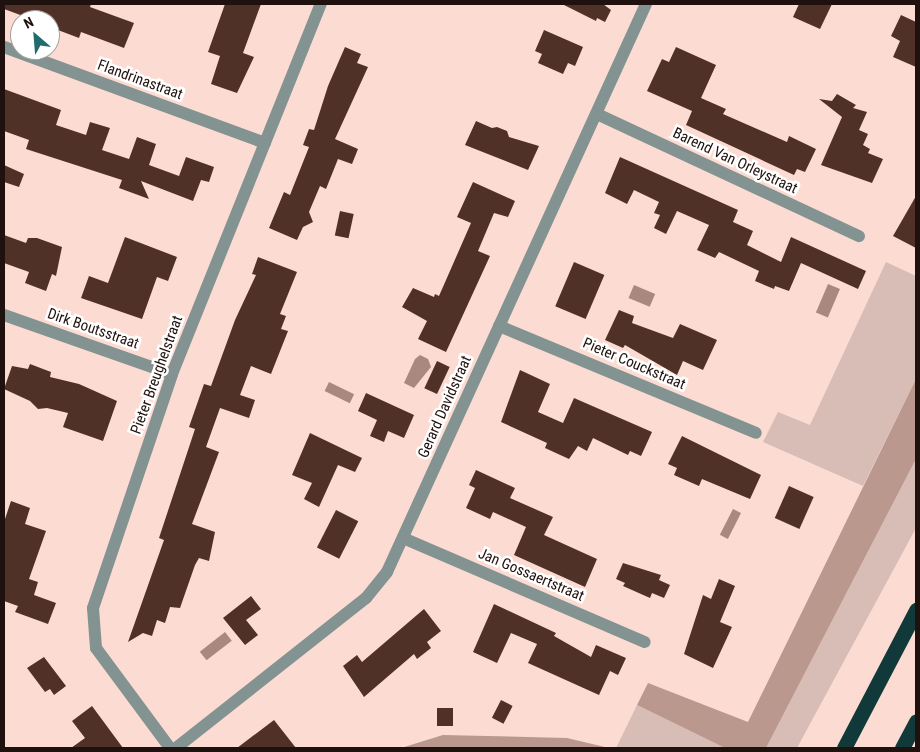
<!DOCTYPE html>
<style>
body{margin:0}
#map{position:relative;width:920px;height:752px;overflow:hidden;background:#fcdcd2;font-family:"Roboto Condensed",sans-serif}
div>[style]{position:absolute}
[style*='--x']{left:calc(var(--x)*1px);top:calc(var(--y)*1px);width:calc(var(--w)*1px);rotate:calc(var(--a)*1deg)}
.green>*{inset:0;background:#d7bdb6}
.forest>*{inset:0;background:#ba988e}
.water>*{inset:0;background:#a9887e;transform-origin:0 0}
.building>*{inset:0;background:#503128;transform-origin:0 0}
.minor>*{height:12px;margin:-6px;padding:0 6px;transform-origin:6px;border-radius:6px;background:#829392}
.highway>*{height:15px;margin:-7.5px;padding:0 7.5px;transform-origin:7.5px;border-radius:7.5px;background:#123939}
span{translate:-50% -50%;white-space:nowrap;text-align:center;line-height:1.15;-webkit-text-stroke:5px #fff;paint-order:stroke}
.street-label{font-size:15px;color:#1f110d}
.frame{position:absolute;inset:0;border:5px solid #1f110d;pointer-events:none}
.north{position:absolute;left:10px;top:10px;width:50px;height:50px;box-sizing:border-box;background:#fff;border:1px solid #a5a09e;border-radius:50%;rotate:333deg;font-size:14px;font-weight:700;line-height:20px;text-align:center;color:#1f110d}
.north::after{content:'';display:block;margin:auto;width:18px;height:22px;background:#206c6c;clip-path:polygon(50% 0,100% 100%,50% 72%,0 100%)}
</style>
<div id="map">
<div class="green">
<i style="clip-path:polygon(886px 262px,916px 276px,916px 379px,863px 486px,763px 442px,778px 412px,810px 425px)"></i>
<i style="clip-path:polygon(916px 459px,916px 528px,797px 748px,766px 748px)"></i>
<i style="clip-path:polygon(637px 705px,725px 748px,616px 748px)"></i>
</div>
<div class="forest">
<i style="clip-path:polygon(916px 379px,916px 459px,766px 748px,725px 748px,637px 705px,648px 683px,748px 722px)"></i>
<i style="clip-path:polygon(443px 735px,567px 738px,609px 748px,401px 748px)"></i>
</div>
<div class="water">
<i style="left:828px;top:284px;width:13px;height:31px;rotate:23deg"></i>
<i style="left:634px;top:285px;width:23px;height:14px;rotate:23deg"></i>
<i style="clip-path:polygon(420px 355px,428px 359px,431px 367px,414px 388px,404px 383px,415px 359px)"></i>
<i style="left:329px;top:382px;width:28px;height:10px;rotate:26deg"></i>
<i style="left:733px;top:509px;width:9px;height:29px;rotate:27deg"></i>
<i style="left:225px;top:632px;width:11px;height:32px;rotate:52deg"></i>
</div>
<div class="building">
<i style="clip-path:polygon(4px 4px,91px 4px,90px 7px,134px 23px,124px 48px,81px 32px,79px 38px,50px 27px,50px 20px,34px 20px,4px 9px)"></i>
<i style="clip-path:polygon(225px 4px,261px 4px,243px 53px,254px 57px,237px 93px,211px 84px,220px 56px,208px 52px)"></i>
<i style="clip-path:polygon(562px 4px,603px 4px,611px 10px,605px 22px,597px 18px,596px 21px)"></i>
<i style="clip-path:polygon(799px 4px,832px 4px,820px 29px,793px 17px)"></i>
<i style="clip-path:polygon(901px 15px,916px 22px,916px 67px,893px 57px,900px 41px,891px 36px)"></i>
<i style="clip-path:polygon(544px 30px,583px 47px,575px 66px,568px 63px,563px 74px,538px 63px,542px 54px,535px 51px)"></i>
<i style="clip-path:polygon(345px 47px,361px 54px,357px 63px,368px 67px,335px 139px,358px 149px,352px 164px,338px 159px,326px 189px,320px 186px,309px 212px,313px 222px,303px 227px,297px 240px,269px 228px,284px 192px,290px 195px,309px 147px,303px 145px,309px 129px,314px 130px,328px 86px)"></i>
<i style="clip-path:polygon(676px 47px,716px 65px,701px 98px,726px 109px,723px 114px,787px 142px,789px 136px,816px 149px,805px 172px,797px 169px,794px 175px,686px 125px,692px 111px,647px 91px,662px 59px,669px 62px)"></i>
<i style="clip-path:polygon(4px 89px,61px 110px,56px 125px,86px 135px,90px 122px,110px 128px,102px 150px,129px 159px,137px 137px,156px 144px,149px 165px,179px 176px,186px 157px,214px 167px,209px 182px,201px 180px,193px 201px,141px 181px,149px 199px,119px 188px,122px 180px,26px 149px,29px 140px,4px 131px)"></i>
<i style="clip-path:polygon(837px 94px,856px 105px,853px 108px,867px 112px,859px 130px,868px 134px,863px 145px,870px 149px,868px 153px,883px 159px,872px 183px,821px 165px,842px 117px,819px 99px,832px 101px)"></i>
<i style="clip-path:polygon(476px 121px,492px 128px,497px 127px,507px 131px,509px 137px,539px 146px,528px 170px,465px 145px)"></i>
<i style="clip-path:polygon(620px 157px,738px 210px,733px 222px,753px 231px,747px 245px,781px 262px,791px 237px,866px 271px,858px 289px,801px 263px,789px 291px,775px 286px,774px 289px,755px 281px,759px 271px,719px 252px,715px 258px,697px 250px,709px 225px,677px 211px,666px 234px,654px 228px,660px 215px,654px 213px,659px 202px,634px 190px,627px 204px,605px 193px)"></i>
<i style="clip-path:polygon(4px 165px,24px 174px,19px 187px,4px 182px)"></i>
<i style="clip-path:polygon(473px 182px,515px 201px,508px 217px,494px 213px,478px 251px,490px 256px,446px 352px,418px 339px,427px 321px,402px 307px,413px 288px,434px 297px,435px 294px,439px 296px,471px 223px,457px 217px)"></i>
<i style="clip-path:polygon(916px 196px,916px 248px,893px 236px)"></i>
<i style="left:340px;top:211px;width:14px;height:25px;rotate:12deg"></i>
<i style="clip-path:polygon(4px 235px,26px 243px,28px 238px,37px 238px,62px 247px,56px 276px,52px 274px,46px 291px,25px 283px,29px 272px,4px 263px)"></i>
<i style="clip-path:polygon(125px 237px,177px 257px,168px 281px,157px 277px,142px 319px,81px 298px,89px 276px,108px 283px)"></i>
<i style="clip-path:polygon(258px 257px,297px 272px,280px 314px,286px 316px,281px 329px,288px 331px,271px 374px,251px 366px,240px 395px,255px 400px,249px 418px,220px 408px,206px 447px,219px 452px,192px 524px,215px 532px,209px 561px,199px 558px,195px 565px,180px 608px,170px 607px,165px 623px,157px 620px,152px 636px,143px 633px,128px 642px,164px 540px,159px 538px,195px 429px,189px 427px,204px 384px,211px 386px,235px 320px,256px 275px,252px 274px)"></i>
<i style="left:574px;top:262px;width:33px;height:48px;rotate:23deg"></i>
<i style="clip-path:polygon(619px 310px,634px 316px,632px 323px,673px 338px,680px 324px,717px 340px,703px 370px,683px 361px,677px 375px,625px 345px,623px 348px,605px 340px)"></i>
<i style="left:437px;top:361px;width:14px;height:30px;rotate:25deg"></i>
<i style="clip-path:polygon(30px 364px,51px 372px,50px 377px,79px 384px,117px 401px,103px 441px,63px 427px,68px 413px,47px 408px,38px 409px,30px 401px,4px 389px,12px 366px,28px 369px)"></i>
<i style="clip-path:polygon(520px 370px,550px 384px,538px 412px,563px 423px,574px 398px,652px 432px,641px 456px,630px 451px,628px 455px,593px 438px,587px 451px,578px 446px,569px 459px,545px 448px,547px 443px,501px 422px)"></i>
<i style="clip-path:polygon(366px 393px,414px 415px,404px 438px,388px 431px,384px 442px,370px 436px,377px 420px,358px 411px)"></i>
<i style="clip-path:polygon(310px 433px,362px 458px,355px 472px,338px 465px,319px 507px,304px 499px,312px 483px,292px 475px)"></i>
<i style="clip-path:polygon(682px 436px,761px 475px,750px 499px,702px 479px,699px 486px,674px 475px,677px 468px,668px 464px)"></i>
<i style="clip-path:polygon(476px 470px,515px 488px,510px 498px,553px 517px,544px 535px,597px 559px,585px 587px,514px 555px,526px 527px,493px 512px,490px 519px,466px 508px,475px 488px,469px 485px)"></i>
<i style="left:789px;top:486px;width:27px;height:35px;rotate:24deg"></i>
<i style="clip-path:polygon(11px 501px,30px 508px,25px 524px,46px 531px,29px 579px,38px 582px,34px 595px,56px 603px,48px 624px,15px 612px,18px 606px,4px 601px,4px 522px)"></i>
<i style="left:336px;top:510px;width:25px;height:42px;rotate:27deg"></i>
<i style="clip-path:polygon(623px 563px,661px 575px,659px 580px,670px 585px,664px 598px,652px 593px,650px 598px,623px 586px,625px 583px,616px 579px)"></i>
<i style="clip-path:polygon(719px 579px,735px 586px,720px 622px,732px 627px,713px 668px,684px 654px,703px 595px,711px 599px)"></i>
<i style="clip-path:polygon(251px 596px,261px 609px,246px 620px,258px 635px,245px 645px,223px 618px)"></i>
<i style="clip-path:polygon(494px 604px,556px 633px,554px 636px,591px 657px,596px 645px,626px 658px,618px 675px,610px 671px,599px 695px,528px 663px,537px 644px,511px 633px,497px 663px,473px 652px)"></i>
<i style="clip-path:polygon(424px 609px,441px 631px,427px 642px,431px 648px,417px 659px,414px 654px,364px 697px,343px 666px,357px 655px,362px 662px)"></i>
<i style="clip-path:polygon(44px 657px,66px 686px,54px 695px,50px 689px,45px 692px,27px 668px)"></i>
<i style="left:501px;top:700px;width:13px;height:20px;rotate:27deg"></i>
<i style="clip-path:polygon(92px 706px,123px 748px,71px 748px,85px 738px,72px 721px)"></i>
<i style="left:453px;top:708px;width:18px;height:16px;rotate:90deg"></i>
<i style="clip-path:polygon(274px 720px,296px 748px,237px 748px)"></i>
</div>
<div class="minor">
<i style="--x:4;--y:47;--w:278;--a:20.2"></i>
<i style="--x:597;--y:114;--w:289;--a:25"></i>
<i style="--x:4;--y:315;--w:178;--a:19.4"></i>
<i style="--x:499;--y:326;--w:278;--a:22.6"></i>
<i style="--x:403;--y:538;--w:263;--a:23.3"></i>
<i style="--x:170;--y:748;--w:124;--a:-126.5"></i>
<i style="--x:96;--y:648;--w:40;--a:-94.3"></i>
<i style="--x:93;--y:608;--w:247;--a:-71.3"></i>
<i style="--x:172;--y:374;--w:399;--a:-68.1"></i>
<i style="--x:176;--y:748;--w:242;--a:-38.3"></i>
<i style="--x:366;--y:598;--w:33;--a:-51"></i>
<i style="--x:387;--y:572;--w:624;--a:-65.49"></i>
</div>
<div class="highway">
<i style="--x:844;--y:748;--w:156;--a:-62.4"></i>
<i style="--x:902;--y:748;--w:30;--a:-62"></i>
</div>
<div class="street-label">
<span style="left:140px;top:80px;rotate:20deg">Flandrinastraat</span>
<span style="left:735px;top:161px;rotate:25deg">Barend Van Orleystraat</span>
<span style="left:93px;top:329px;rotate:19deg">Dirk Boutsstraat</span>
<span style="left:634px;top:364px;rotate:23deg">Pieter Couckstraat</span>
<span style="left:157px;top:375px;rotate:-70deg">Pieter Breughelstraat</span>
<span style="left:445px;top:407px;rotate:-66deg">Gerard Davidstraat</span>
<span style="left:531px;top:575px;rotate:23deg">Jan Gossaertstraat</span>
</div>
<div class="frame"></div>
<div class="north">N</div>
</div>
